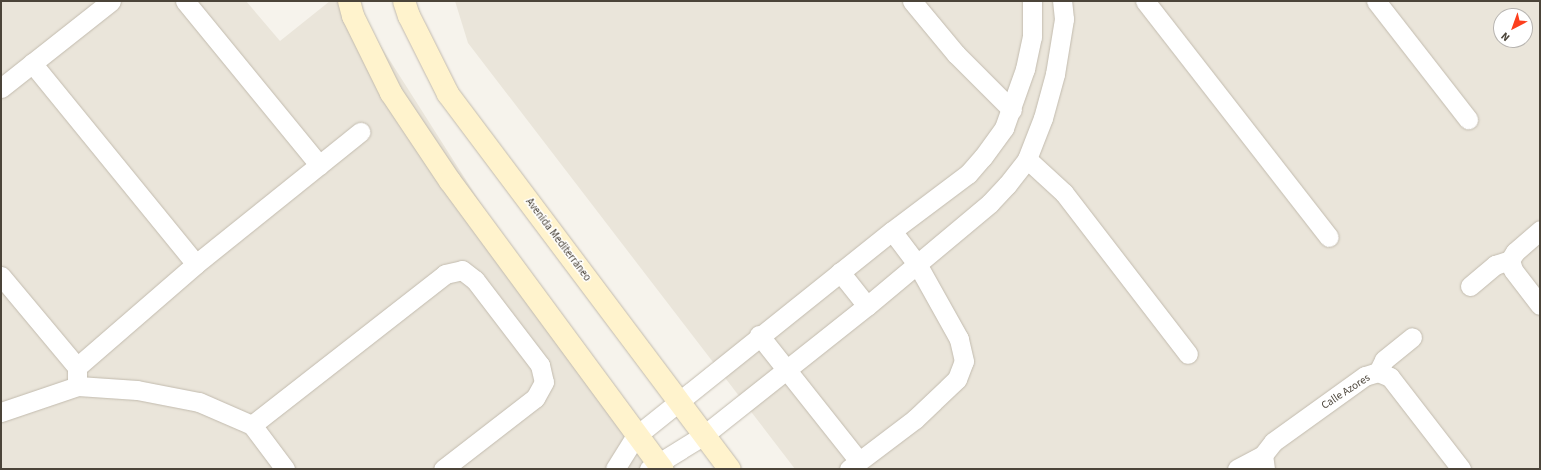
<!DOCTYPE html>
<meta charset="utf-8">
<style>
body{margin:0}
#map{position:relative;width:1541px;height:470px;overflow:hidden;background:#f6f3ec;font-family:"Source Sans 3",sans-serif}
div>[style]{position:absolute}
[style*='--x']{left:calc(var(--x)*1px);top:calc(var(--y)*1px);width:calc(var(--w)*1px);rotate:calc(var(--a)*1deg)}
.residential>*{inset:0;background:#eae5da}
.roads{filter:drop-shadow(0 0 1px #c2bbae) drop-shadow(0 0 1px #c2bbae)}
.street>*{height:19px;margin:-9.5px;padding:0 9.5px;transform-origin:9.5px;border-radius:9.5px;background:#fff}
.secondary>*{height:22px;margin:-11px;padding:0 11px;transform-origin:11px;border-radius:11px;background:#fff3cd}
span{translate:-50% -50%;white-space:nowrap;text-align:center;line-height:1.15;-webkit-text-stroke:3px #fff;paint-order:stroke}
.street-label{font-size:11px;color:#4b4439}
.frame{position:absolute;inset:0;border:2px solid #4b4439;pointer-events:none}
.north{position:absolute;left:1493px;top:8px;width:40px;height:40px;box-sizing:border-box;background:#fff;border:1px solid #b7b4b0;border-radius:50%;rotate:221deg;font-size:11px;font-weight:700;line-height:16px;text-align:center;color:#4b4439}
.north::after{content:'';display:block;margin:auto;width:14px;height:18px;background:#fc3f1d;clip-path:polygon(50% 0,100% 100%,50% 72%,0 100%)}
</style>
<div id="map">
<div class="residential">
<i style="clip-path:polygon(1px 1px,246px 1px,280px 41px,330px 1px,352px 1px,650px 469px,1px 469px)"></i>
<i style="clip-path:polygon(evenodd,455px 1px,1540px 1px,1540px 469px,795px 469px,468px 43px,455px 1px,1501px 16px,1525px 16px,1525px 40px,1501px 40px,1501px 16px)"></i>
</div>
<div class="roads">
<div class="street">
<i style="--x:185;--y:1;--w:212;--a:50.7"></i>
<i style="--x:912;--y:1;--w:69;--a:50.3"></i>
<i style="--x:956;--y:54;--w:79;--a:45"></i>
<i style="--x:1145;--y:1;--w:299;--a:52.1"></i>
<i style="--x:1376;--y:1;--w:150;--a:52.1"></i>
<i style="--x:32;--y:63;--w:259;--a:50.8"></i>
<i style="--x:1;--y:88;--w:140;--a:-38.3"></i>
<i style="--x:1027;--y:159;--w:50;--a:42.6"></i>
<i style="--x:1064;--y:193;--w:203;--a:52.4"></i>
<i style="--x:1510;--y:260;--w:10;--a:73"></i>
<i style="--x:1513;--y:270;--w:44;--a:52.4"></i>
<i style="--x:840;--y:272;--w:43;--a:51.5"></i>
<i style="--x:1;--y:276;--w:119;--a:50.1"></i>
<i style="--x:77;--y:367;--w:12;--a:90"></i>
<i style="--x:1470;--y:286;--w:33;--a:-40"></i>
<i style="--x:1495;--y:265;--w:16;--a:-18"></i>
<i style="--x:1510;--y:260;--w:9;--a:-58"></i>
<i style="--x:1515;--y:252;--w:33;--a:-41"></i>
<i style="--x:759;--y:335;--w:161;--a:51.6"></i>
<i style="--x:77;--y:367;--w:157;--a:-40.9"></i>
<i style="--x:196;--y:264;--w:211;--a:-38.8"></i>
<i style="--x:1378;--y:372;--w:13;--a:-63"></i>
<i style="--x:1384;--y:360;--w:36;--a:-39"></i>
<i style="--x:1;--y:412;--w:81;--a:-18.7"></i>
<i style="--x:78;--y:386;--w:59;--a:3.9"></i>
<i style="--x:137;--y:390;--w:63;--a:11"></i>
<i style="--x:199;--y:402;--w:58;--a:23.5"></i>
<i style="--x:252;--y:425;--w:55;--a:53.1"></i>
<i style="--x:252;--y:425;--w:245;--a:-38"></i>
<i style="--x:445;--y:274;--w:17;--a:-13"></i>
<i style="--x:462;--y:270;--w:16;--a:38"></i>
<i style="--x:475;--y:280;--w:107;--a:52.6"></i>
<i style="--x:540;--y:365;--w:17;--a:77"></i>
<i style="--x:544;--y:382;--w:18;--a:119"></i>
<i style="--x:535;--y:398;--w:116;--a:142.3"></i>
<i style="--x:615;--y:469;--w:39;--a:-58"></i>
<i style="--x:636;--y:436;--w:328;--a:-38.7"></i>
<i style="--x:892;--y:231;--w:95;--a:-36.9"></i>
<i style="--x:968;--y:174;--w:23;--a:-49"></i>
<i style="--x:983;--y:157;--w:36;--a:-54"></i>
<i style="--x:1004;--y:128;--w:63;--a:-70.4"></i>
<i style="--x:1025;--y:69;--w:33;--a:-78"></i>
<i style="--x:1032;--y:37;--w:36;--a:-90"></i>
<i style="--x:649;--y:469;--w:65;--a:-31.7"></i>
<i style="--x:704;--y:435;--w:208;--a:-38.4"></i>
<i style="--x:867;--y:306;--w:160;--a:-39.9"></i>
<i style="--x:990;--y:203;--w:25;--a:-47"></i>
<i style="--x:1007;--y:185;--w:33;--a:-52"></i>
<i style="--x:1027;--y:159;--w:44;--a:-68.7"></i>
<i style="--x:1043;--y:118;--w:46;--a:-74.7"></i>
<i style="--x:1055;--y:74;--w:56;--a:-80.7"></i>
<i style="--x:1064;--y:19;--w:18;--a:-96"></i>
<i style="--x:849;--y:469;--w:83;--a:-37.1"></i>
<i style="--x:915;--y:419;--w:58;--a:-43.6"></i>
<i style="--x:957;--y:379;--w:19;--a:-69"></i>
<i style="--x:964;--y:361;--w:23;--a:-103"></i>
<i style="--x:959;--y:339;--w:86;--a:-119.2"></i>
<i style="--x:917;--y:264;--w:41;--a:-127.1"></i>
<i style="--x:1237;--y:469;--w:30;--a:-28"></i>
<i style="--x:1265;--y:469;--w:14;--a:-98"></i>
<i style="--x:1263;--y:455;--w:16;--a:-52"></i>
<i style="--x:1273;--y:442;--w:113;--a:-35.7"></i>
<i style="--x:1365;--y:376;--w:14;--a:-17"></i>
<i style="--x:1378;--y:372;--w:13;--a:23"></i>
<i style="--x:1390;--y:377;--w:116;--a:52.3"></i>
</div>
<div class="secondary">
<i style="--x:349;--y:1;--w:16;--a:75"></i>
<i style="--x:353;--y:16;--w:86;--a:63.7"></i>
<i style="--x:391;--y:93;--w:106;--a:56.2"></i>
<i style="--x:450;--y:181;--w:358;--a:53.6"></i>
<i style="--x:404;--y:1;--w:16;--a:72"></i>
<i style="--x:409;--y:16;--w:87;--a:63.4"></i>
<i style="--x:448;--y:94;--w:469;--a:53.1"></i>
</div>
</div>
<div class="street-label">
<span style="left:558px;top:240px;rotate:53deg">Avenida Mediterráneo</span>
<span style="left:1346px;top:392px;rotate:-33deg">Calle Azores</span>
</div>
<div class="frame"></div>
<div class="north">N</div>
</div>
